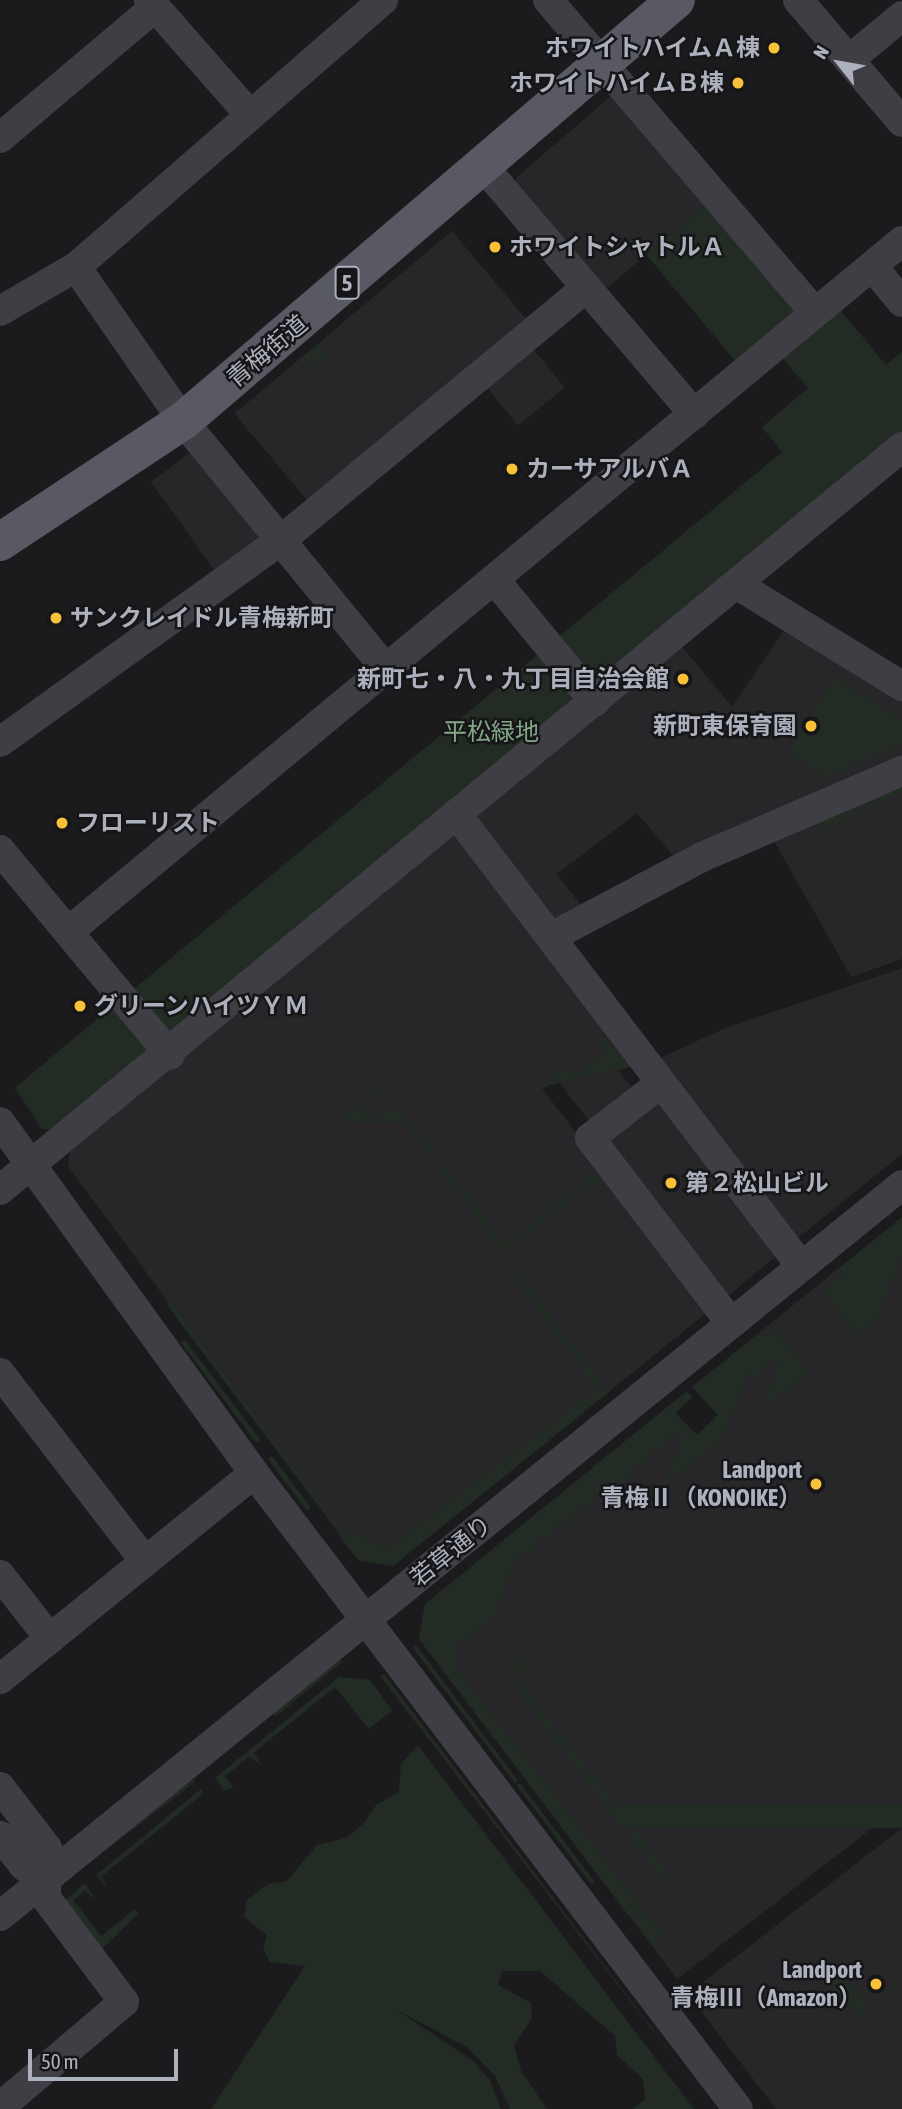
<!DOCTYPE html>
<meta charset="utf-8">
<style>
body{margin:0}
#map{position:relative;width:902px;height:2109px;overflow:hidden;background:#1b1b1d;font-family:"Asap Condensed","Noto Sans JP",sans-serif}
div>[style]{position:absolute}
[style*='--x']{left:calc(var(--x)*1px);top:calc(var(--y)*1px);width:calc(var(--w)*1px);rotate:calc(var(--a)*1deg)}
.built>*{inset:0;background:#27272a;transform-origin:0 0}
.green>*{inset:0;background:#222c24;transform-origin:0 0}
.minor>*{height:30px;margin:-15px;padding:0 15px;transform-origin:15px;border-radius:15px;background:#3e3e44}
.major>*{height:38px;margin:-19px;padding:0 19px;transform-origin:19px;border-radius:19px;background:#585962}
.dots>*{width:19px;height:19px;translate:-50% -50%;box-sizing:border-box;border:4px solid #161618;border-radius:50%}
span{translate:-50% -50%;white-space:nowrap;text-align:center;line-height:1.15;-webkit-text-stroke:5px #161618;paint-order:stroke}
.shield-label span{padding:2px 5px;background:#161618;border:2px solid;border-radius:5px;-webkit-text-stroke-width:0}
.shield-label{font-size:23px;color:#adb1bd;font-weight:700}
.poi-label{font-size:24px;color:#adb1bd;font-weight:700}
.right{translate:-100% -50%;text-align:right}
.left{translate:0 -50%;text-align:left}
.street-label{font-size:24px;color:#adb1bd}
.park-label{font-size:24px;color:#84a888}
.north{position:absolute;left:804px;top:28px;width:70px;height:70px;-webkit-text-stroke:5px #161618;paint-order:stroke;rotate:301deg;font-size:19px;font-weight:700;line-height:28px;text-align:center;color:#adb1bd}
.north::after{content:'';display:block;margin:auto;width:24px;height:32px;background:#adb1bd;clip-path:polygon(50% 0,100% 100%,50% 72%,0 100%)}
.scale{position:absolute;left:28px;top:2049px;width:150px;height:32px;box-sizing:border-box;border:4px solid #adb1bd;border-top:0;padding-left:9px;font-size:21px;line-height:24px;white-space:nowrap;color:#adb1bd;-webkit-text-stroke:5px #161618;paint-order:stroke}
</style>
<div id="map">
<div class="built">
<i style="clip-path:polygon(611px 96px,709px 202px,602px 292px,513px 188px,517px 177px)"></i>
<i style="left:452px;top:231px;width:121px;height:284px;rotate:50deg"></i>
<i style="left:530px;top:345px;width:55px;height:60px;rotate:51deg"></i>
<i style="clip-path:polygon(188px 454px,197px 455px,264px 535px,218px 575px,151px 482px)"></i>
<i style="clip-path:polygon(787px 626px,902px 697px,902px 763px,677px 860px,637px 813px,557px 874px,583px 908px,549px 919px,475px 824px,476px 814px,680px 644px,732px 707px)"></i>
<i style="clip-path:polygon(902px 781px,902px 959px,851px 977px,773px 839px)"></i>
<i style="clip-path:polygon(453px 833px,637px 1065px,618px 1070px,636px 1093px,593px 1126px,559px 1082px,542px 1088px,706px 1305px,705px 1314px,393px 1566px,358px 1560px,68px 1166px,70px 1151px)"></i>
<i style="clip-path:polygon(902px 968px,902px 1154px,798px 1238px,654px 1061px,723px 1029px)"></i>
<i style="clip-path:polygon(655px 1100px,664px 1100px,776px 1249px,775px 1257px,729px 1295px,720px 1293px,606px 1136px)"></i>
<i style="clip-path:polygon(902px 1217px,902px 1805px,677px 1979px,419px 1639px,425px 1604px,687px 1391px,692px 1397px,675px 1413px,697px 1435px,718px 1415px,692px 1387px)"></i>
<i style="clip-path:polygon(902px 1828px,902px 2109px,776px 2109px,688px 1994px)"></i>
</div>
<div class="green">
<i style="left:709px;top:202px;width:139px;height:82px;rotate:50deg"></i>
<i style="clip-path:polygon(837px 306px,886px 365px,902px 352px,902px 436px,599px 682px,589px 680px,555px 640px,782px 452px,762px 427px,808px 388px,779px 354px)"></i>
<i style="clip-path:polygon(344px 323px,321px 348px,326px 359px,313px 366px,305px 357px)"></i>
<i style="clip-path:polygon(542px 651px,576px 691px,574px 702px,174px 1034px,163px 1034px,129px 993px)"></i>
<i style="clip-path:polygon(834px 678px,902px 720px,902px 744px,828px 778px,788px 753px)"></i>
<i style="clip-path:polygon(902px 781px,902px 793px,817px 833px,820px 818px)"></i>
<i style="clip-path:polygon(116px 1003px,150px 1044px,149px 1055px,57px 1131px,42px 1129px,15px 1088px)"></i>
<i style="clip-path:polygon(612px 1033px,607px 1039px,614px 1048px,621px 1044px,637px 1065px,541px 1087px,565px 1068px,576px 1075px,606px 1052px,602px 1043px)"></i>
<i style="clip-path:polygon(415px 1058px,360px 1109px,370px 1121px,397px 1108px,427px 1143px,440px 1144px,428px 1153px,404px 1122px,337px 1122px)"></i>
<i style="clip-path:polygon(447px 1167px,505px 1243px,598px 1171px,602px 1177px,504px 1253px,441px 1171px)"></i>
<i style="clip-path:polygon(902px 1217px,902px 1257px,876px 1320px,857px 1335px,823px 1290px,845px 1273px,841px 1267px)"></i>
<i style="clip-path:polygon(518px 1272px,609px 1392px,393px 1566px,358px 1560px,340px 1537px,349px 1530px,388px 1549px,597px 1389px,512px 1276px)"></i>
<i style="clip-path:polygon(169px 1300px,321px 1504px,318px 1506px,167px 1305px)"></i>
<i style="clip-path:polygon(775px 1329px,809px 1372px,760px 1410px,780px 1363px,768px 1358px,761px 1377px,749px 1373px,722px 1440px,664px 1485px,683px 1438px,672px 1433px,663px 1453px,652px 1449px,644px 1468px,633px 1464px,626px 1483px,615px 1479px,607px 1497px,596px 1493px,587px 1512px,576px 1508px,569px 1527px,558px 1523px,550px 1541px,539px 1537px,532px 1555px,520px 1550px,493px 1618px,458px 1644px,455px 1667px,641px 1906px,629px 1916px,419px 1639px,425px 1604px,687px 1391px,692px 1397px,675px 1413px,697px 1435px,718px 1415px,692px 1387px,760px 1332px,764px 1337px)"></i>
<i style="left:185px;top:1340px;width:125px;height:5px;rotate:53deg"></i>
<i style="left:272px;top:1456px;width:65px;height:5px;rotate:53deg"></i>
<i style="clip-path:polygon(416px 1645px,518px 1781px,515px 1783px,413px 1648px)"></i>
<i style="clip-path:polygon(515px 1651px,527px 1668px,516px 1677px,632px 1825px,625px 1831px,517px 1691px,513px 1664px)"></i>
<i style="clip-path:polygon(340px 1659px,342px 1662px,275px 1717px,273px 1713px)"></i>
<i style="clip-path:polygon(384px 1674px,713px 2109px,381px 1677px)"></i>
<i style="clip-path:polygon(339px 1677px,370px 1680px,392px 1710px,369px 1729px,335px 1687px,253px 1753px,262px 1765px,249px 1757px,225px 1776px,233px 1787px,225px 1791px,215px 1778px)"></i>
<i style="clip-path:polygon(418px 1745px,694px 2109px,633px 2109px,645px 2099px,643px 2079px,617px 2055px,615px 2036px,540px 1971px,502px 1971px,498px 1985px,531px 2003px,532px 2018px,514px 2045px,521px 2071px,547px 2109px,510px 2109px,495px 2076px,467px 2047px,395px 2009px,472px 2060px,490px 2080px,501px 2109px,211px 2109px,305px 1966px,270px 1962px,263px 1948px,267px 1935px,244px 1917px,247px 1900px,268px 1884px,287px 1881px,317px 1845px,346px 1838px,363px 1824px,376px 1805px,399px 1792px,401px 1764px)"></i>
<i style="clip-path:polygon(192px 1779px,195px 1782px,87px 1864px)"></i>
<i style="left:520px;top:1783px;width:124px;height:4px;rotate:53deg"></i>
<i style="clip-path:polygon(201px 1789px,204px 1793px,102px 1876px,107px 1888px,96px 1875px)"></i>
<i style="left:902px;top:1805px;width:23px;height:284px;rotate:90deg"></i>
<i style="left:635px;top:1829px;width:56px;height:9px;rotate:52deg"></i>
<i style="clip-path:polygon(85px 1883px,96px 1900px,85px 1891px,73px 1900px,101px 1936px,135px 1909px,138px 1914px,99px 1952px,65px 1900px)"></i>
<i style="left:644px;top:1911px;width:32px;height:14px;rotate:51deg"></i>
<i style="clip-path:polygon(832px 1960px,869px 2008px,860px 2016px,837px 1992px,752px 2059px,832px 1992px,817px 1971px)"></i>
</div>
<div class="minor">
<i style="--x:149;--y:0;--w:152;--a:48.7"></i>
<i style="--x:548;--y:0;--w:411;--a:49.5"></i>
<i style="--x:798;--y:0;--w:160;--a:49.6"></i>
<i style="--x:849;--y:60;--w:69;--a:-39.7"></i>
<i style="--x:0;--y:138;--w:203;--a:-40.2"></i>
<i style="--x:483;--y:166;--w:326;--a:49.6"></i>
<i style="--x:872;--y:266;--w:47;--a:50.2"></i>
<i style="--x:76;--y:267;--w:188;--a:55.2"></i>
<i style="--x:183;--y:421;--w:320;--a:50.7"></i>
<i style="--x:0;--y:311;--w:88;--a:-30.1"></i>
<i style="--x:76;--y:267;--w:407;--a:-41"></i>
<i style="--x:494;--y:579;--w:159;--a:50.6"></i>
<i style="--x:736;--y:584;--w:195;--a:31.6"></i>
<i style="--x:0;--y:742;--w:345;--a:-35.7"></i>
<i style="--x:280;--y:541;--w:398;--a:-39.6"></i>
<i style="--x:458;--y:816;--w:566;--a:52.68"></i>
<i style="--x:0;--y:850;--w:266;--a:50.3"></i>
<i style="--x:68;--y:932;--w:1083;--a:-39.64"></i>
<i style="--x:551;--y:937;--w:171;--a:-27.9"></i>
<i style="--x:702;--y:857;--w:218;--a:-23.3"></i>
<i style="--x:661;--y:1083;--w:90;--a:142.2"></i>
<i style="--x:590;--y:1138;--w:233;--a:52.7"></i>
<i style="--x:0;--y:1122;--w:433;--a:54.1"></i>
<i style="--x:254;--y:1473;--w:799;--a:52.73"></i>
<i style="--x:0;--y:1190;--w:1169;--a:-39.48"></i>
<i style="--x:0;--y:1373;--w:237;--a:52.4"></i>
<i style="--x:0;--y:1575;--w:81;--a:52"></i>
<i style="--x:0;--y:1679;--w:327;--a:-39"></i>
<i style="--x:0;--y:1787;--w:77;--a:52.4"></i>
<i style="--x:47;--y:1848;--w:50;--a:91.1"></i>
<i style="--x:46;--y:1898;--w:130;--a:53.1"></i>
<i style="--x:124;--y:2002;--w:162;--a:139.7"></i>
<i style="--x:0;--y:1836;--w:38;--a:51"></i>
<i style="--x:24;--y:1866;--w:25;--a:34"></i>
<i style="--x:0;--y:1916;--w:1161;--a:-39.02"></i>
</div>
<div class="major">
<i style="--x:0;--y:542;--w:219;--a:-33.5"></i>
<i style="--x:183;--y:421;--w:648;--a:-40.5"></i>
</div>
<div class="dots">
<i style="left:774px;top:48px;background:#f8c138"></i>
<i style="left:738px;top:83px;background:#f8c138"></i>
<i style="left:495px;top:247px;background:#f8c138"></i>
<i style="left:512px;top:469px;background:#f8c138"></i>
<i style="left:56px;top:618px;background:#f8c138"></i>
<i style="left:683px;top:679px;background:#f8c138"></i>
<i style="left:811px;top:726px;background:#f8c138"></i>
<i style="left:62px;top:823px;background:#f8c138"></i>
<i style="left:80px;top:1006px;background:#f8c138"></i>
<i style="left:671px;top:1183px;background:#f8c138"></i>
<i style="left:816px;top:1484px;background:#f8c138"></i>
<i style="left:876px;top:1984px;background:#f8c138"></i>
</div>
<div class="shield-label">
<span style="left:347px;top:283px">5</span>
</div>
<div class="poi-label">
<span class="right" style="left:760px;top:48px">ホワイトハイムＡ棟</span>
<span class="right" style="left:724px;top:83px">ホワイトハイムＢ棟</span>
<span class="left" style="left:509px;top:247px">ホワイトシャトルＡ</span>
<span class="left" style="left:526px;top:469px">カーサアルバＡ</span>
<span class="left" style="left:70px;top:618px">サンクレイドル青梅新町</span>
<span class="right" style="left:669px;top:679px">新町七・八・九丁目自治会館</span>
<span class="right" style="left:797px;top:726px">新町東保育園</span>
<span class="left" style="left:76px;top:823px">フローリスト</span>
<span class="left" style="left:94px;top:1006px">グリーンハイツＹＭ</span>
<span class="left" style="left:685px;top:1183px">第２松山ビル</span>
<span class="right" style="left:802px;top:1484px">Landport<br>青梅Ⅱ（KONOIKE）</span>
<span class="right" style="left:862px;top:1984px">Landport<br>青梅Ⅲ（Amazon）</span>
</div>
<div class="street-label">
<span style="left:267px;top:351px;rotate:-40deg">青梅街道</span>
<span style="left:451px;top:1551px;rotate:-39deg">若草通り</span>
</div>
<div class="park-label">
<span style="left:491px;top:732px">平松緑地</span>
</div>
<div class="north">N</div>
<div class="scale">50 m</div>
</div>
